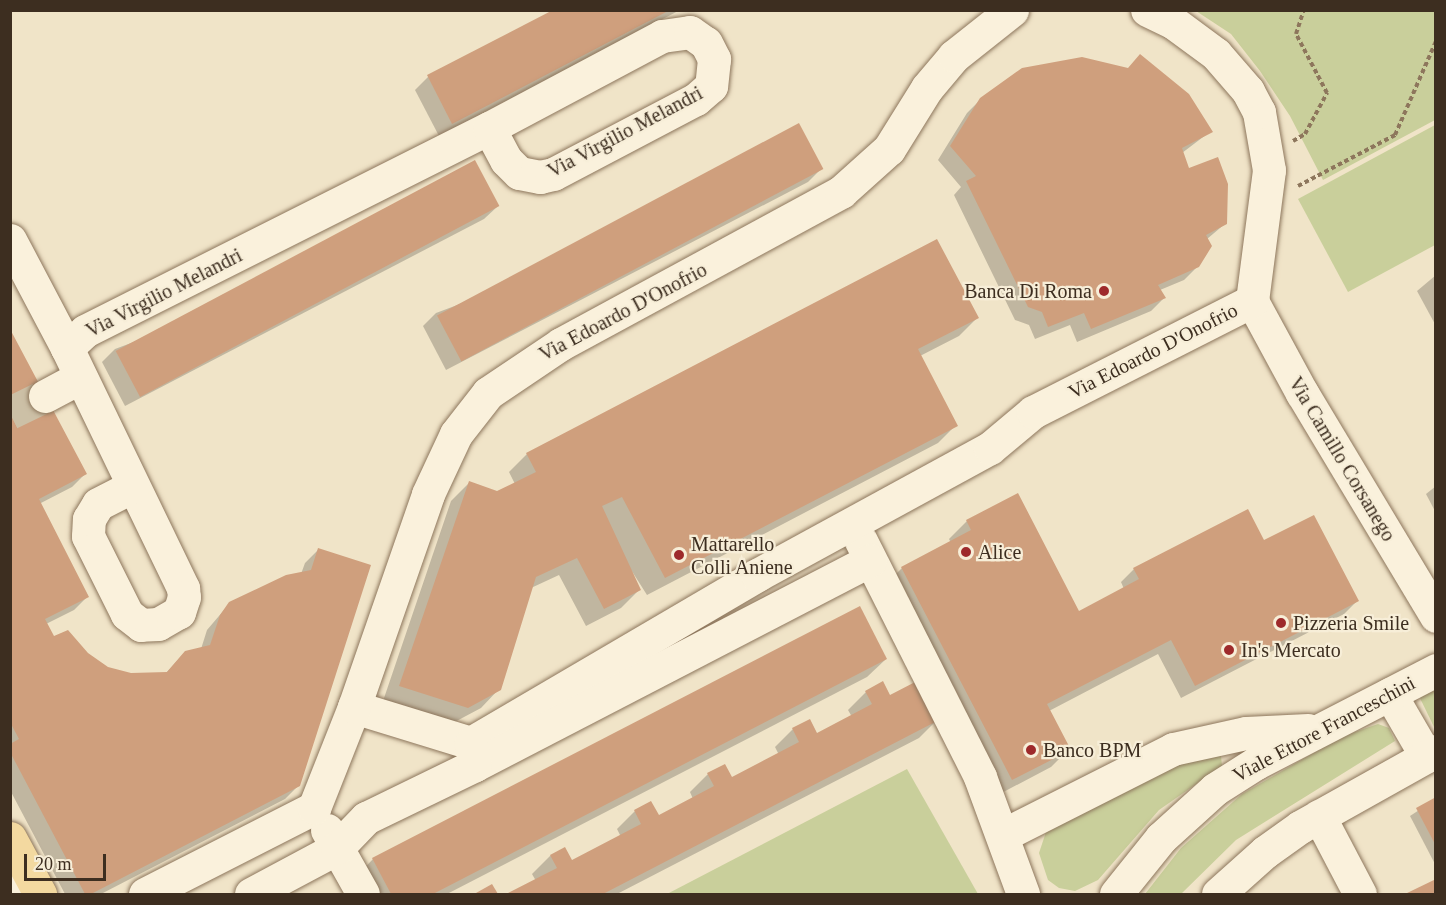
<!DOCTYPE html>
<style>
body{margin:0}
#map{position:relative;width:1446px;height:905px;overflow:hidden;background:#f0e4c8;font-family:Georgia,serif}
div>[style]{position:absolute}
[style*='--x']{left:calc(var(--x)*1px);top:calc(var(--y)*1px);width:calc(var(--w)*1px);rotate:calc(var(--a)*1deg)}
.green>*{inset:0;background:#c9cf9b}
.shadow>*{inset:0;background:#0003}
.building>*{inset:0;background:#cf9f7d;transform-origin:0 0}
.street-tunnel>*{height:33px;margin-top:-16.5px;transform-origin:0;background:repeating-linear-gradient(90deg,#ccc0a6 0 33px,transparent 0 49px)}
.path>*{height:4px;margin-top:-2px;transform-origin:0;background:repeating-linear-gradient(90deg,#8d765c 0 4.5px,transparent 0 7.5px)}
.roads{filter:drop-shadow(0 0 2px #8d765c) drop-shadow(0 0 2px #8d765c)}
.lane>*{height:16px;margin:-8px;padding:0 8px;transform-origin:8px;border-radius:8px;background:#faf1dc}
.street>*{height:33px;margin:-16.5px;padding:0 16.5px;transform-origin:16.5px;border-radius:16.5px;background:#faf1dc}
.primary>*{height:33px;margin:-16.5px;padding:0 16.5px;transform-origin:16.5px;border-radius:16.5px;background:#f3d9a0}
.dots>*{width:16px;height:16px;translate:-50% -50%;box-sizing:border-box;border:3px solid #f7eed8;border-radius:50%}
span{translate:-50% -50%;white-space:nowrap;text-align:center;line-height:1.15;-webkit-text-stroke:4.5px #f7eed8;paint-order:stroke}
.street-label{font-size:20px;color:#3d2e20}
.poi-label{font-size:20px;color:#3d2e20}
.right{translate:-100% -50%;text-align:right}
.left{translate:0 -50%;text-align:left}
.frame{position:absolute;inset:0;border:12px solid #3d2e20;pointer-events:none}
.scale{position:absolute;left:24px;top:854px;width:82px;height:27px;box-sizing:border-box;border:3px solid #3d2e20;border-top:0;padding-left:8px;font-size:18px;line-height:21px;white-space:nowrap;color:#3d2e20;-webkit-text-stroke:4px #f7eed8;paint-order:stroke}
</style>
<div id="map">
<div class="green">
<i style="clip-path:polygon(1196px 11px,1435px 11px,1435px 120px,1323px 180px,1290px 116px,1260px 71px,1231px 34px)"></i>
<i style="clip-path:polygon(1435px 125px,1435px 245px,1348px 292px,1298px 199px)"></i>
<i style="clip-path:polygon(1435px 685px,1435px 729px,1418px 694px)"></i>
<i style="clip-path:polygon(1378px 724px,1389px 728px,1395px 741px,1236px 840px,1181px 894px,1145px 894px,1181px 848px,1242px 794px,1343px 736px)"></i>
<i style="clip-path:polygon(1211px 748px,1221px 756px,1222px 766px,1159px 810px,1098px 880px,1075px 891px,1059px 888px,1048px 880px,1039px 853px,1046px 832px)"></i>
<i style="clip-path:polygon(907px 769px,978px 894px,667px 894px)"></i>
</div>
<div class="shadow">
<i style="clip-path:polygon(556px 10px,680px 10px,439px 136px,415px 90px,428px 77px)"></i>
<i style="clip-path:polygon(981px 99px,1211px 131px,1182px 153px,1188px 170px,1226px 223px,1207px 239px,1198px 266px,1184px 280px,1160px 290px,1164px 298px,1151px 311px,1077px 342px,1070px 325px,1035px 339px,1029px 325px,1015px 320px,954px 195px,961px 187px,938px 160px,967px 113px)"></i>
<i style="clip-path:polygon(821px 169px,808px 182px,446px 370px,423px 326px,436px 313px)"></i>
<i style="clip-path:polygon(498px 206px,484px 219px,125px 406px,102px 362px,115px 349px)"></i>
<i style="clip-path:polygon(1436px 275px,1436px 326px,1417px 291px)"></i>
<i style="clip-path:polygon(977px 318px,959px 336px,920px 356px,956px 425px,938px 443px,647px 595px,628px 565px,639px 590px,621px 608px,586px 626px,559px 575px,531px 588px,499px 689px,481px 708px,449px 725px,382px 704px,451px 501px,469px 483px,497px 492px,515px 484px,509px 472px,527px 454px)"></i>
<i style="clip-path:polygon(10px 331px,85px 474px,72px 487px,39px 504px,88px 596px,74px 610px,46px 624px,53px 638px,107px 668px,131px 674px,166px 673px,185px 652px,201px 649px,207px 630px,230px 603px,301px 574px,305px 563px,318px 550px,299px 785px,285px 799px,101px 894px,65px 894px,10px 790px)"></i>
<i style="clip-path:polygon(1436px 486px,1436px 513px,1426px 494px)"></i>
<i style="clip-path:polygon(967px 521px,1078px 613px,1124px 589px,1121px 582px,1134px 569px,1264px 542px,1357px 601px,1344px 614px,1181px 698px,1158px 654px,1049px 711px,1069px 749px,1051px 767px,994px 797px,884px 586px,902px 568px,951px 543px,949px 539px)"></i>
<i style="clip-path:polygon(886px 659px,867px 677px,447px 894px,364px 894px,355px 878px,373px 859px)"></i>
<i style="clip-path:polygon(866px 692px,937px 720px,919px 738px,617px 894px,509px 894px,536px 881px,532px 874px,550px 856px,564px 849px,571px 862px,621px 837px,617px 829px,635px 811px,658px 817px,693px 799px,690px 792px,708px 774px,731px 779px,779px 755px,775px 747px,793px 729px,816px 735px,852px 717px,848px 710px)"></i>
<i style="clip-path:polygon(1436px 799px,1436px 866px,1410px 816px)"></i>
</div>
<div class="building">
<i style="clip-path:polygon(553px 10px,670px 10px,452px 124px,427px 75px)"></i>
<i style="clip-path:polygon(1140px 54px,1189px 94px,1213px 132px,1182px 148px,1189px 168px,1218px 157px,1228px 184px,1227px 224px,1206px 235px,1212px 246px,1199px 267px,1158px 285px,1166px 298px,1091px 329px,1084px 313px,1048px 327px,1042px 312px,1028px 307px,966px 181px,976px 176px,950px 146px,980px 98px,1022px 68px,1082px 57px,1128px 68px)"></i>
<i style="left:799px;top:123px;width:52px;height:410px;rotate:62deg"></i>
<i style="left:475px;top:160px;width:52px;height:407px;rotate:62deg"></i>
<i style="clip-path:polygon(937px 239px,979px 318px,918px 349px,958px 426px,665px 578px,622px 497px,602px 506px,641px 590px,604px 609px,577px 558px,536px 577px,501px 690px,468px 708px,399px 686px,469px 481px,497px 491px,536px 472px,526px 453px)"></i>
<i style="clip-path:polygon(10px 329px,87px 474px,39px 499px,89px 597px,45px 619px,54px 636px,68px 630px,88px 653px,108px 667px,131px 673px,167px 672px,185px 651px,210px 645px,220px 615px,229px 602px,286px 575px,311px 570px,318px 548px,371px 565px,300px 786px,91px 894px,85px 894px,10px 752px,10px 744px,19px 739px,10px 722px)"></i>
<i style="clip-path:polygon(1018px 493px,1079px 611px,1139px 579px,1133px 568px,1248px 509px,1264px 540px,1314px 515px,1359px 601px,1195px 686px,1171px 640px,1047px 704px,1071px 750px,1012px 780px,901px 567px,971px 530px,966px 520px)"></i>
<i style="clip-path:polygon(860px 606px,887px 659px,433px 894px,391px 894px,372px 858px)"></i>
<i style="clip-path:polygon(919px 680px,939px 720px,603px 894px,506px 894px,557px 868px,550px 855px,565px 847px,572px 860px,641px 824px,634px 810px,651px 801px,659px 815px,714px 786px,707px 773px,725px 764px,732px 777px,799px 742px,792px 728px,810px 719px,817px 733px,872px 704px,865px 691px,883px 681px,890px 695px)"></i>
<i style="clip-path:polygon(1436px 797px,1436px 846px,1416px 808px)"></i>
<i style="clip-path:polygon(1436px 879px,1436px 894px,1405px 894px)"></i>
<i style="clip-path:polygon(492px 884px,498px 894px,477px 894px,476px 893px)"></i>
</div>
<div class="street-tunnel">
<i style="--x:10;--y:413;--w:39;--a:-26"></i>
</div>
<div class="path">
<i style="--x:1293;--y:141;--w:14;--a:-30"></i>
<i style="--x:1305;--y:134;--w:47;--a:-61.8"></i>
<i style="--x:1327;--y:93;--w:67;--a:-117.7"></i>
<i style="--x:1296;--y:34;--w:25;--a:-72"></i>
<i style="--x:1298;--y:186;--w:110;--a:-27.7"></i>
<i style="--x:1395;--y:135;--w:103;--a:-66.4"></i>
</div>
<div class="roads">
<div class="lane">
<i style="--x:10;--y:882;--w:14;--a:60"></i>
</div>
<div class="street">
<i style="--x:10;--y:240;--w:122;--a:62.2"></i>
<i style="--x:67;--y:348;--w:25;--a:-43"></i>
<i style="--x:85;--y:331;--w:452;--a:-26.7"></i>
<i style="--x:489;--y:128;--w:196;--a:-28"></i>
<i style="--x:662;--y:36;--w:28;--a:-8"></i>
<i style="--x:690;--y:32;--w:19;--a:35"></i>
<i style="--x:706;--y:43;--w:18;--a:63"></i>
<i style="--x:714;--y:59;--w:27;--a:96"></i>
<i style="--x:711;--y:86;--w:20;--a:139"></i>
<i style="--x:696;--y:99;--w:161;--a:152.3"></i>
<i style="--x:553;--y:174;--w:13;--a:167"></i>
<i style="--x:540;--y:177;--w:21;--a:-169"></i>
<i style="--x:519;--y:173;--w:18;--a:-135"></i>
<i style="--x:506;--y:160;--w:36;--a:-118"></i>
<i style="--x:1252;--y:301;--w:105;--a:61.5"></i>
<i style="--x:1302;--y:393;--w:260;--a:59"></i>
<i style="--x:67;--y:348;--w:267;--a:64.2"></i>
<i style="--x:183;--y:588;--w:9;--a:84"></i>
<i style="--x:184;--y:597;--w:16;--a:108"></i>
<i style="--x:179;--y:612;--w:24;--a:150"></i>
<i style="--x:158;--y:624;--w:17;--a:177"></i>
<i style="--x:141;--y:625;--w:18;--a:-142"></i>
<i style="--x:127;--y:614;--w:87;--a:-116.6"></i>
<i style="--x:88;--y:536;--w:17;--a:-87"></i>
<i style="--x:89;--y:519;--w:17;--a:-59"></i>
<i style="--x:98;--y:504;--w:39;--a:-27"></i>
<i style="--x:45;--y:396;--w:38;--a:-28"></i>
<i style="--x:861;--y:541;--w:264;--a:63.2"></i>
<i style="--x:980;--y:777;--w:125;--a:69.8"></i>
<i style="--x:1390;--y:694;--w:72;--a:59.9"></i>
<i style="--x:354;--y:707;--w:122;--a:17.1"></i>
<i style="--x:471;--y:743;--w:332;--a:-30.4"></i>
<i style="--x:757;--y:575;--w:265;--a:-28.6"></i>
<i style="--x:990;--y:448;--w:56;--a:-39.9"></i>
<i style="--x:1033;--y:412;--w:246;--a:-26.9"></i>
<i style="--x:1252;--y:301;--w:132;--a:-82.6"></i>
<i style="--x:1269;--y:170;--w:59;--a:-99.8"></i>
<i style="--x:1259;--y:112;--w:24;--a:-118"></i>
<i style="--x:1248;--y:91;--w:49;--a:-130.9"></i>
<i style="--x:1216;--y:54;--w:52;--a:-143.6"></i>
<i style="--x:1174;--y:23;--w:30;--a:-154"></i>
<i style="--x:475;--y:765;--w:445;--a:-27.4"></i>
<i style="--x:1319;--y:816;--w:88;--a:62.3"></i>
<i style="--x:327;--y:830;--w:73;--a:60.6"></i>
<i style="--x:1003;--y:835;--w:191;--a:-26.8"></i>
<i style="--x:1173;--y:749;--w:75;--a:-12.4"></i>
<i style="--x:1246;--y:733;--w:62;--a:-2.8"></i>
<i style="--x:145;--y:894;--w:190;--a:-27"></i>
<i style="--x:314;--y:808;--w:109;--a:-68.4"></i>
<i style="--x:354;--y:707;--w:225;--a:-70.8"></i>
<i style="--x:428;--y:494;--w:66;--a:-65"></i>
<i style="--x:456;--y:434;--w:52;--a:-52"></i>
<i style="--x:488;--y:393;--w:88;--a:-33.9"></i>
<i style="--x:561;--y:344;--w:319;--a:-28.5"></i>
<i style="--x:841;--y:192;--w:64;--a:-41.9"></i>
<i style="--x:889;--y:149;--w:72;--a:-58.1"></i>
<i style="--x:927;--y:88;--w:42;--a:-49.8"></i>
<i style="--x:954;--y:56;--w:74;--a:-38.4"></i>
<i style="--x:251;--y:894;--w:98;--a:-28.1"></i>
<i style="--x:337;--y:848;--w:42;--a:-46"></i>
<i style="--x:366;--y:818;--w:121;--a:-25.9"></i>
<i style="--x:475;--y:765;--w:21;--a:-101"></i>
<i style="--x:1116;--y:894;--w:72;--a:-51.2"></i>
<i style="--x:1161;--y:838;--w:73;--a:-42.2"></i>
<i style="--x:1215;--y:789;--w:49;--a:-32.4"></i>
<i style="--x:1256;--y:763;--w:203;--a:-27.3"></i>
<i style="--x:1218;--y:894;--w:63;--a:-41.8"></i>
<i style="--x:1265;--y:852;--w:43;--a:-35.5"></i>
<i style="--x:1300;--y:827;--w:156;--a:-29.2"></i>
</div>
<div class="primary">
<i style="--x:10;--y:838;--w:64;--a:61.8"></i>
</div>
</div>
<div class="dots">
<i style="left:1104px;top:291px;background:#9e2a2b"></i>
<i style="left:966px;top:552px;background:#9e2a2b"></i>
<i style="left:679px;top:555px;background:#9e2a2b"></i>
<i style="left:1281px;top:623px;background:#9e2a2b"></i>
<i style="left:1229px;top:650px;background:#9e2a2b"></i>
<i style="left:1031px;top:750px;background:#9e2a2b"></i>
</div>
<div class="street-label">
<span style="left:625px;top:132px;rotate:-28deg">Via Virgilio Melandri</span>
<span style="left:164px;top:293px;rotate:-27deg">Via Virgilio Melandri</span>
<span style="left:623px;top:312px;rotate:-28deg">Via Edoardo D'Onofrio</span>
<span style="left:1153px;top:351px;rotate:-27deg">Via Edoardo D'Onofrio</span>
<span style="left:1342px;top:459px;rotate:59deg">Via Camillo Corsanego</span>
<span style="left:1324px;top:729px;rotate:-28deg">Viale Ettore Franceschini</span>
</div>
<div class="poi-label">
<span class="right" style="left:1092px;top:291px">Banca Di Roma</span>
<span class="left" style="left:691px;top:556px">Mattarello<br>Colli Aniene</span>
<span class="left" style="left:978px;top:552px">Alice</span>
<span class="left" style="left:1293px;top:623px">Pizzeria Smile</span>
<span class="left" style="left:1241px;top:650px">In's Mercato</span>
<span class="left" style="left:1043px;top:750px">Banco BPM</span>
</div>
<div class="frame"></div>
<div class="scale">20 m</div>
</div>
